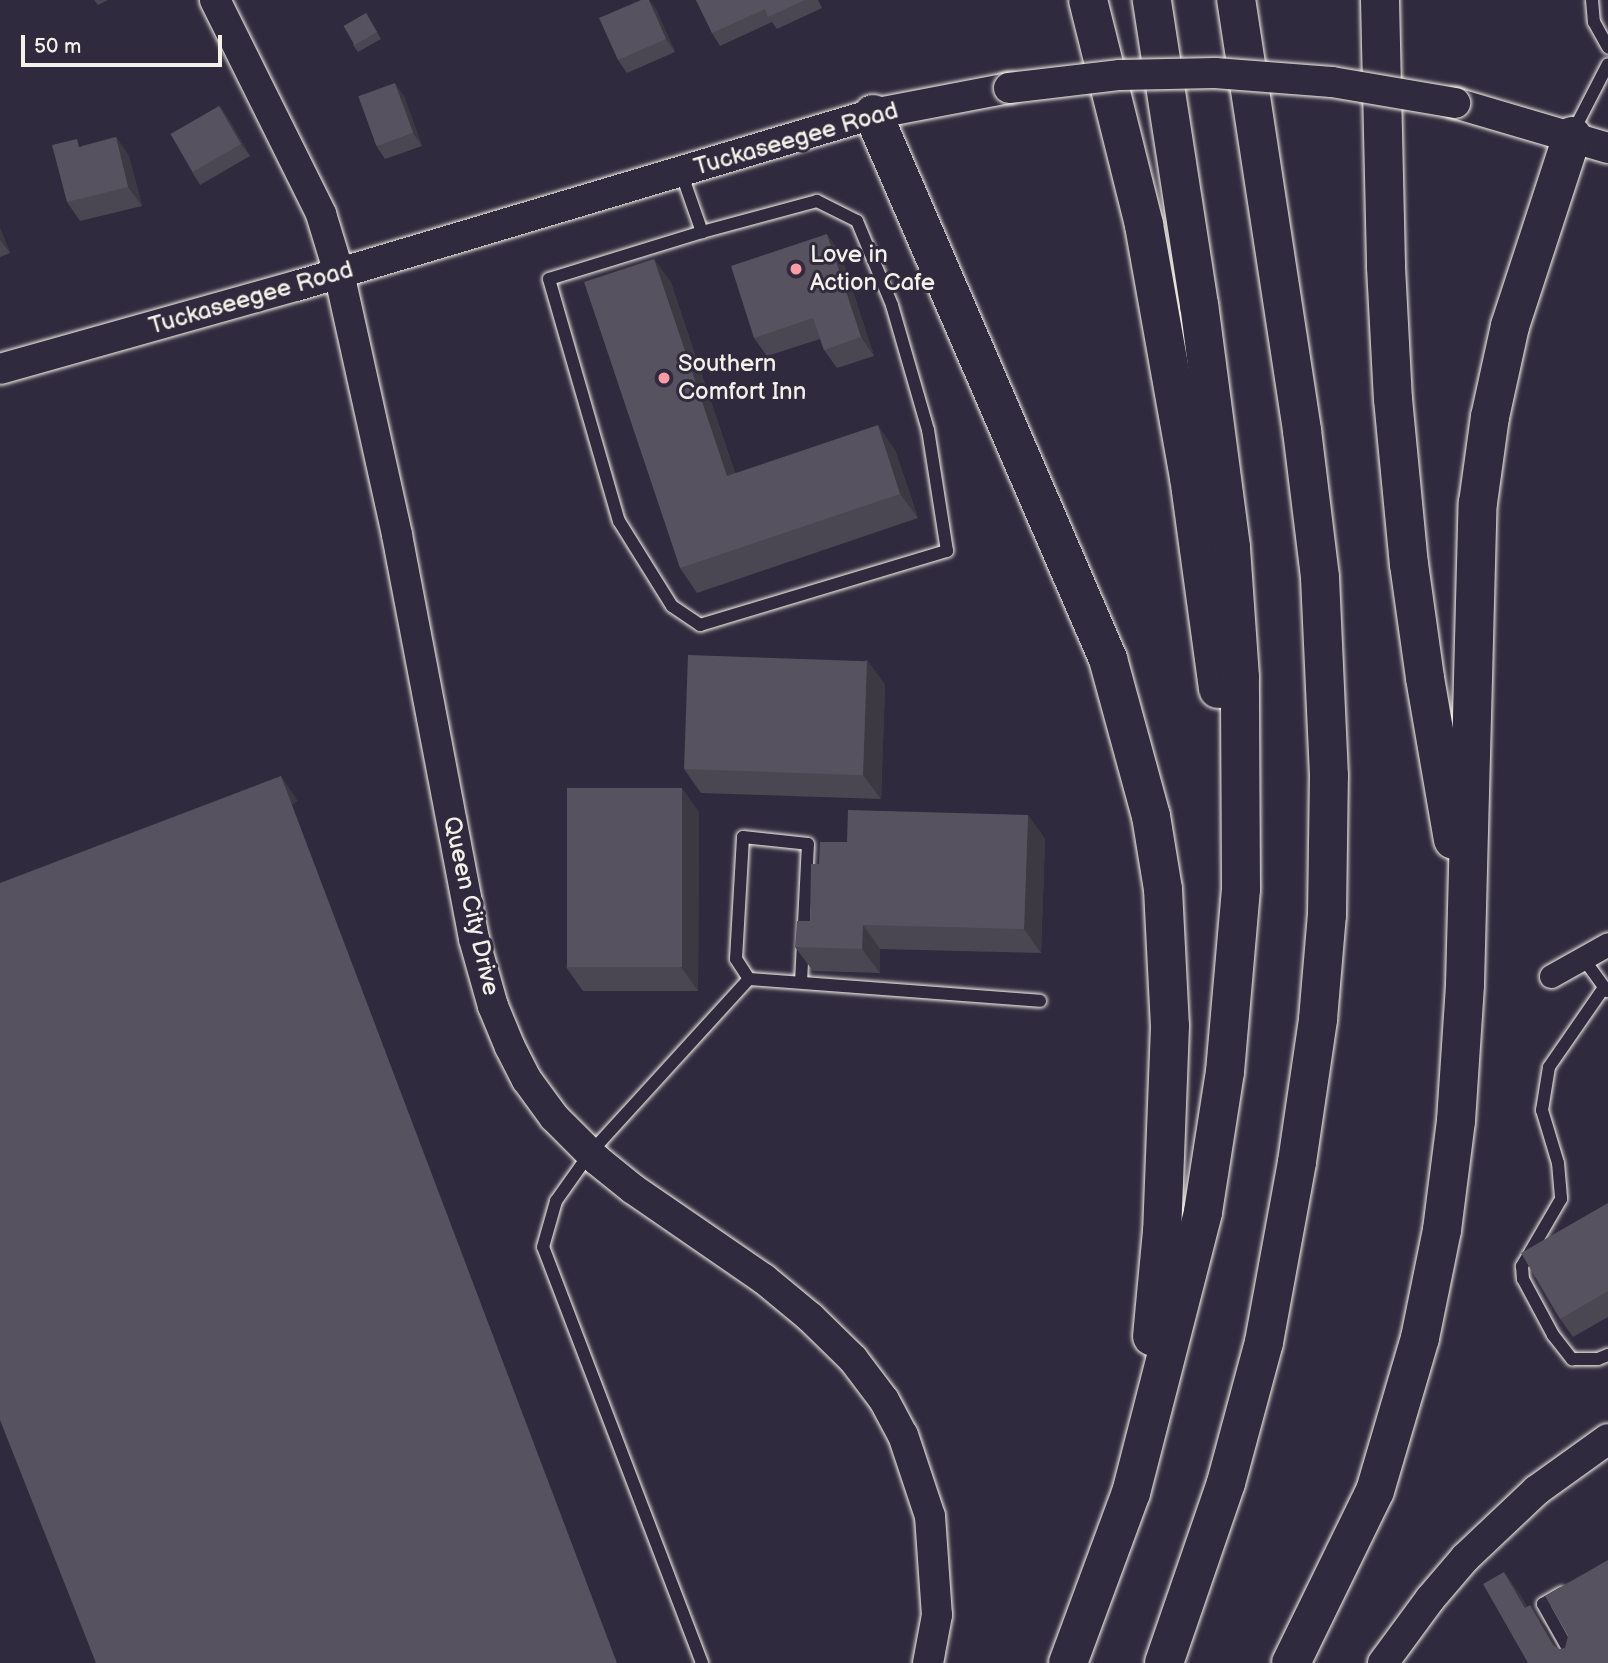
<!DOCTYPE html>
<style>
body{margin:0}
#map{position:relative;width:1608px;height:1663px;overflow:hidden;background:#2f2a3d;font-family:"Balsamiq Sans",sans-serif}
div>[style]{position:absolute}
[style*='--x']{left:calc(var(--x)*1px);top:calc(var(--y)*1px);width:calc(var(--w)*1px);rotate:calc(var(--a)*1deg)}
.roads{filter:drop-shadow(0 0 2px #f4f1e8) drop-shadow(0 0 2px #f4f1e8)}
.service>*{height:12px;margin:-6px;padding:0 6px;transform-origin:6px;border-radius:6px;background:#2f2a3d}
.minor>*{height:23px;margin:-11.5px;padding:0 11.5px;transform-origin:11.5px;border-radius:11.5px;background:#2f2a3d}
.tertiary>*{height:30px;margin:-15px;padding:0 15px;transform-origin:15px;border-radius:15px;background:#2f2a3d}
.motorway>*{height:38px;margin:-19px;padding:0 19px;transform-origin:19px;border-radius:19px;background:#2f2a3d}
.bridges{filter:drop-shadow(0 0 2px #f4f1e8) drop-shadow(0 0 2px #f4f1e8)}
.tertiary-bridge>*{height:30px;margin:-15px;padding:0 15px;transform-origin:15px;border-radius:15px;background:#2f2a3d}
.wall>*{inset:0;background:#4a4752}
.shaded-wall>*{inset:0;background:#3c3942;transform-origin:0 0}
.building>*{inset:0;background:#56525f;transform-origin:0 0}
.dots>*{width:19px;height:19px;translate:-50% -50%;box-sizing:border-box;border:4px solid #2f2a3d;border-radius:50%}
span{translate:-50% -50%;white-space:nowrap;text-align:center;line-height:1.15;-webkit-text-stroke:6px #2f2a3d;paint-order:stroke}
.street-label{font-size:24px;color:#f4f1e8}
.poi-label{font-size:24px;color:#f4f1e8}
.left{translate:0 -50%;text-align:left}
.scale{position:absolute;left:21px;top:35px;width:201px;height:32px;box-sizing:border-box;border:4px solid #f4f1e8;border-top:0;padding-left:9px;font-size:21px;line-height:24px;white-space:nowrap;color:#f4f1e8;-webkit-text-stroke:5px #2f2a3d;paint-order:stroke}
</style>
<div id="map">
<div class="roads">
<div class="service">
<i style="--x:1592;--y:0;--w:22;--a:85"></i>
<i style="--x:1594;--y:22;--w:29;--a:61"></i>
<i style="--x:1573;--y:132;--w:76;--a:-62.8"></i>
<i style="--x:681;--y:172;--w:64;--a:70.7"></i>
<i style="--x:702;--y:232;--w:160;--a:162.9"></i>
<i style="--x:549;--y:279;--w:252;--a:73.9"></i>
<i style="--x:619;--y:521;--w:100;--a:58.1"></i>
<i style="--x:672;--y:606;--w:34;--a:34"></i>
<i style="--x:700;--y:625;--w:258;--a:-16.7"></i>
<i style="--x:947;--y:551;--w:122;--a:-98.9"></i>
<i style="--x:928;--y:430;--w:130;--a:-106.1"></i>
<i style="--x:892;--y:305;--w:91;--a:-112.6"></i>
<i style="--x:857;--y:221;--w:45;--a:-153.4"></i>
<i style="--x:817;--y:201;--w:119;--a:164.9"></i>
<i style="--x:1583;--y:958;--w:41;--a:54"></i>
<i style="--x:749;--y:979;--w:24;--a:-123"></i>
<i style="--x:736;--y:959;--w:122;--a:-86.7"></i>
<i style="--x:743;--y:837;--w:65;--a:6.1"></i>
<i style="--x:808;--y:844;--w:138;--a:92.9"></i>
<i style="--x:1603;--y:989;--w:95;--a:124.7"></i>
<i style="--x:1549;--y:1067;--w:44;--a:99.2"></i>
<i style="--x:1542;--y:1110;--w:55;--a:73.2"></i>
<i style="--x:1558;--y:1163;--w:36;--a:85"></i>
<i style="--x:1561;--y:1199;--w:78;--a:120.2"></i>
<i style="--x:1522;--y:1266;--w:13;--a:86"></i>
<i style="--x:1523;--y:1279;--w:64;--a:61.8"></i>
<i style="--x:1553;--y:1335;--w:31;--a:52"></i>
<i style="--x:1572;--y:1359;--w:26;--a:0"></i>
<i style="--x:1598;--y:1359;--w:11;--a:-22"></i>
<i style="--x:1562;--y:1593;--w:22;--a:150"></i>
<i style="--x:1543;--y:1604;--w:68;--a:60.8"></i>
<i style="--x:702;--y:1663;--w:445;--a:-110.9"></i>
<i style="--x:543;--y:1247;--w:48;--a:-74.2"></i>
<i style="--x:556;--y:1201;--w:59;--a:-54.7"></i>
<i style="--x:590;--y:1153;--w:236;--a:-47.6"></i>
<i style="--x:749;--y:979;--w:292;--a:4.3"></i>
</div>
<div class="minor">
<i style="--x:1551;--y:976;--w:65;--a:-29.3"></i>
</div>
<div class="tertiary">
<i style="--x:215;--y:0;--w:239;--a:63.6"></i>
<i style="--x:321;--y:214;--w:62;--a:73"></i>
<i style="--x:339;--y:273;--w:268;--a:77.5"></i>
<i style="--x:397;--y:535;--w:411;--a:79.2"></i>
<i style="--x:474;--y:939;--w:70;--a:74.2"></i>
<i style="--x:493;--y:1006;--w:44;--a:67.5"></i>
<i style="--x:510;--y:1047;--w:37;--a:63"></i>
<i style="--x:527;--y:1080;--w:46;--a:53.9"></i>
<i style="--x:554;--y:1117;--w:61;--a:45"></i>
<i style="--x:597;--y:1160;--w:46;--a:38.9"></i>
<i style="--x:633;--y:1189;--w:159;--a:34.5"></i>
<i style="--x:764;--y:1279;--w:60;--a:39.6"></i>
<i style="--x:810;--y:1317;--w:60;--a:44.3"></i>
<i style="--x:853;--y:1359;--w:51;--a:52.9"></i>
<i style="--x:884;--y:1400;--w:40;--a:62"></i>
<i style="--x:903;--y:1435;--w:85;--a:71.6"></i>
<i style="--x:930;--y:1516;--w:99;--a:86"></i>
<i style="--x:937;--y:1615;--w:49;--a:100.6"></i>
<i style="--x:1455;--y:103;--w:159;--a:16.4"></i>
<i style="--x:0;--y:369;--w:307;--a:-15.7"></i>
<i style="--x:296;--y:286;--w:602;--a:-16.6"></i>
<i style="--x:873;--y:114;--w:138;--a:-10.8"></i>
<i style="--x:1383;--y:1663;--w:79;--a:-53.7"></i>
<i style="--x:1430;--y:1599;--w:54;--a:-49.5"></i>
<i style="--x:1465;--y:1558;--w:99;--a:-43.4"></i>
<i style="--x:1537;--y:1490;--w:87;--a:-35.7"></i>
</div>
<div class="motorway">
<i style="--x:1088;--y:0;--w:232;--a:76"></i>
<i style="--x:1144;--y:225;--w:256;--a:79.9"></i>
<i style="--x:1189;--y:477;--w:214;--a:82.2"></i>
<i style="--x:1380;--y:0;--w:267;--a:88.7"></i>
<i style="--x:1386;--y:267;--w:132;--a:87"></i>
<i style="--x:1393;--y:399;--w:166;--a:84.5"></i>
<i style="--x:1409;--y:564;--w:115;--a:82"></i>
<i style="--x:1425;--y:678;--w:164;--a:80.2"></i>
<i style="--x:873;--y:114;--w:594;--a:66.67"></i>
<i style="--x:1108;--y:659;--w:163;--a:74.7"></i>
<i style="--x:1151;--y:816;--w:74;--a:80.7"></i>
<i style="--x:1163;--y:889;--w:137;--a:87.1"></i>
<i style="--x:1170;--y:1026;--w:205;--a:92.2"></i>
<i style="--x:1162;--y:1231;--w:106;--a:95.4"></i>
<i style="--x:1068;--y:1663;--w:181;--a:-69.7"></i>
<i style="--x:1131;--y:1493;--w:290;--a:-75.6"></i>
<i style="--x:1203;--y:1212;--w:142;--a:-81.1"></i>
<i style="--x:1225;--y:1072;--w:184;--a:-85"></i>
<i style="--x:1241;--y:889;--w:212;--a:-90.3"></i>
<i style="--x:1240;--y:677;--w:130;--a:-94"></i>
<i style="--x:1231;--y:547;--w:244;--a:-97.5"></i>
<i style="--x:1199;--y:305;--w:309;--a:-98.8"></i>
<i style="--x:1164;--y:1663;--w:190;--a:-71"></i>
<i style="--x:1226;--y:1483;--w:146;--a:-74.9"></i>
<i style="--x:1264;--y:1342;--w:183;--a:-79.6"></i>
<i style="--x:1297;--y:1162;--w:145;--a:-81.6"></i>
<i style="--x:1318;--y:1019;--w:104;--a:-85.1"></i>
<i style="--x:1327;--y:915;--w:139;--a:-89.2"></i>
<i style="--x:1329;--y:776;--w:199;--a:-92.6"></i>
<i style="--x:1320;--y:577;--w:148;--a:-97"></i>
<i style="--x:1302;--y:430;--w:435;--a:-98.7"></i>
<i style="--x:1291;--y:1663;--w:191;--a:-64"></i>
<i style="--x:1375;--y:1491;--w:159;--a:-73.6"></i>
<i style="--x:1420;--y:1338;--w:110;--a:-78.5"></i>
<i style="--x:1442;--y:1230;--w:110;--a:-82.7"></i>
<i style="--x:1456;--y:1121;--w:137;--a:-86.2"></i>
<i style="--x:1465;--y:984;--w:481;--a:-88.5"></i>
<i style="--x:1478;--y:503;--w:87;--a:-82.1"></i>
<i style="--x:1490;--y:417;--w:93;--a:-77.6"></i>
<i style="--x:1510;--y:326;--w:200;--a:-71.9"></i>
</div>
</div>
<div class="bridges">
<div class="tertiary-bridge">
<i style="--x:1009;--y:88;--w:112;--a:-6.7"></i>
<i style="--x:1120;--y:75;--w:95;--a:-1.2"></i>
<i style="--x:1215;--y:73;--w:117;--a:4.4"></i>
<i style="--x:1332;--y:82;--w:125;--a:9.7"></i>
</div>
</div>
<div class="wall">
<i style="clip-path:polygon(94px 0,108px 0,98px 5px)"></i>
<i style="clip-path:polygon(696px 0,818px 0,822px 8px,777px 29px,772px 22px,720px 46px,712px 33px)"></i>
<i style="clip-path:polygon(656px 9px,675px 52px,627px 73px,618px 60px)"></i>
<i style="clip-path:polygon(366px 13px,381px 39px,358px 52px,353px 45px)"></i>
<i style="clip-path:polygon(404px 96px,422px 146px,385px 159px,377px 147px)"></i>
<i style="clip-path:polygon(219px 106px,228px 118px,250px 156px,200px 185px,192px 172px)"></i>
<i style="clip-path:polygon(116px 137px,129px 156px,142px 206px,80px 221px,67px 202px,82px 146px)"></i>
<i style="clip-path:polygon(0 228px,10px 253px,0 257px)"></i>
<i style="clip-path:polygon(840px 252px,874px 356px,837px 368px,824px 350px,820px 339px,767px 356px,754px 338px)"></i>
<i style="clip-path:polygon(654px 259px,671px 283px,735px 473px,895px 450px,918px 518px,697px 593px,680px 568px)"></i>
<i style="clip-path:polygon(867px 660px,885px 685px,881px 799px,701px 793px,684px 769px)"></i>
<i style="clip-path:polygon(699px 812px,698px 991px,583px 991px,566px 967px)"></i>
<i style="clip-path:polygon(1028px 815px,1045px 839px,1041px 953px,880px 949px,880px 973px,813px 971px,795px 947px,810px 921px,819px 864px,847px 842px)"></i>
<i style="clip-path:polygon(1608px 1203px,1608px 1317px,1573px 1337px,1560px 1319px)"></i>
</div>
<div class="shaded-wall">
<i style="clip-path:polygon(649px 0,656px 9px,675px 52px,666px 39px)"></i>
<i style="clip-path:polygon(395px 83px,404px 96px,422px 146px,413px 133px)"></i>
<i style="clip-path:polygon(219px 106px,228px 118px,250px 156px,241px 144px)"></i>
<i style="clip-path:polygon(116px 137px,129px 156px,142px 206px,128px 187px)"></i>
<i style="clip-path:polygon(0 228px,10px 253px,0 240px)"></i>
<i style="clip-path:polygon(827px 234px,840px 252px,874px 356px,861px 337px)"></i>
<i style="clip-path:polygon(654px 259px,671px 283px,744px 501px,727px 476px)"></i>
<i style="clip-path:polygon(878px 425px,895px 450px,918px 518px,900px 494px)"></i>
<i style="clip-path:polygon(867px 660px,885px 685px,881px 799px,863px 775px)"></i>
<i style="left:281px;top:776px;width:30px;height:949px;rotate:56deg"></i>
<i style="clip-path:polygon(682px 788px,699px 812px,698px 991px,681px 967px)"></i>
<i style="clip-path:polygon(1028px 815px,1045px 839px,1041px 953px,1024px 929px)"></i>
<i style="clip-path:polygon(863px 925px,880px 949px,880px 973px,862px 949px)"></i>
<i style="clip-path:polygon(1504px 1572px,1520px 1594px,1541px 1630px,1525px 1608px)"></i>
<i style="clip-path:polygon(1530px 1605px,1546px 1627px,1566px 1663px,1553px 1645px)"></i>
</div>
<div class="building">
<i style="clip-path:polygon(641px 0,649px 0,666px 39px,618px 60px,599px 18px)"></i>
<i style="clip-path:polygon(696px 0,805px 0,768px 17px,765px 9px,712px 33px)"></i>
<i style="left:366px;top:13px;width:22px;height:26px;rotate:60deg"></i>
<i style="left:395px;top:83px;width:53px;height:39px;rotate:70deg"></i>
<i style="left:219px;top:106px;width:44px;height:56px;rotate:60deg"></i>
<i style="clip-path:polygon(116px 137px,128px 187px,67px 202px,52px 145px,77px 139px,79px 147px)"></i>
<i style="clip-path:polygon(827px 234px,861px 337px,824px 350px,813px 318px,754px 338px,731px 266px)"></i>
<i style="clip-path:polygon(654px 259px,727px 476px,878px 425px,900px 494px,680px 568px,584px 282px)"></i>
<i style="left:688px;top:655px;width:179px;height:114px;rotate:2deg"></i>
<i style="clip-path:polygon(281px 776px,617px 1663px,96px 1663px,0 1420px,0 883px)"></i>
<i style="left:567px;top:788px;width:115px;height:179px"></i>
<i style="clip-path:polygon(848px 810px,1028px 815px,1024px 929px,863px 925px,862px 949px,795px 947px,797px 921px,810px 921px,811px 864px,819px 864px,820px 842px,847px 842px)"></i>
<i style="clip-path:polygon(1608px 1203px,1608px 1291px,1560px 1319px,1521px 1253px)"></i>
<i style="clip-path:polygon(1608px 1560px,1608px 1663px,1528px 1663px,1483px 1584px,1504px 1572px,1525px 1608px,1530px 1605px,1553px 1645px,1559px 1649px,1565px 1648px,1568px 1636px,1545px 1596px)"></i>
</div>
<div class="dots">
<i style="left:796px;top:269px;background:#ff9aa2"></i>
<i style="left:664px;top:378px;background:#ff9aa2"></i>
</div>
<div class="street-label">
<span style="left:796px;top:139px;rotate:-16deg">Tuckaseegee Road</span>
<span style="left:251px;top:298px;rotate:-16deg">Tuckaseegee Road</span>
<span style="left:471px;top:906px;rotate:77deg">Queen City Drive</span>
</div>
<div class="poi-label">
<span class="left" style="left:810px;top:269px">Love in<br>Action Cafe</span>
<span class="left" style="left:678px;top:378px">Southern<br>Comfort Inn</span>
</div>
<div class="scale">50 m</div>
</div>
